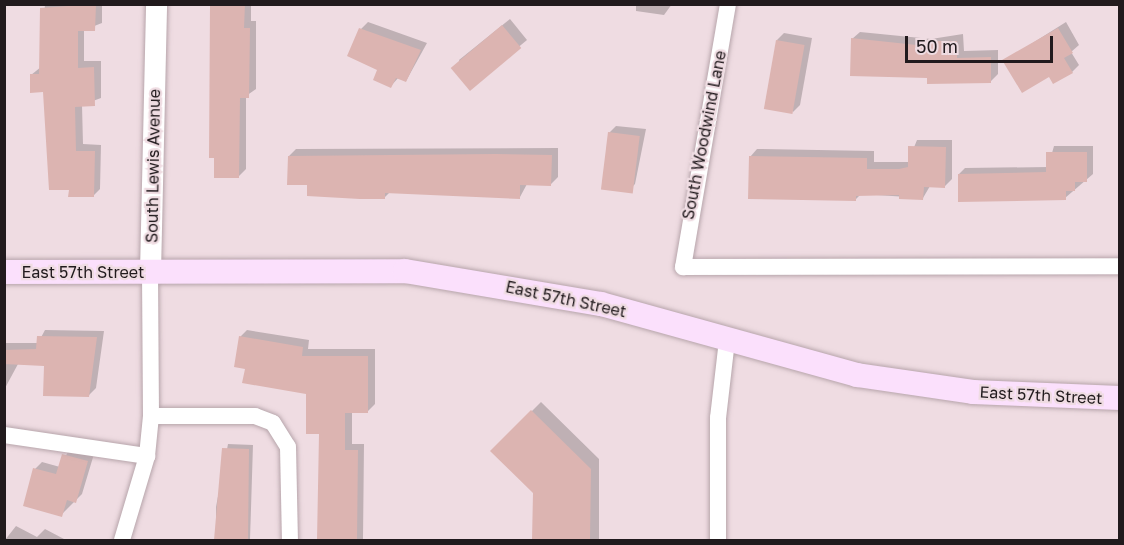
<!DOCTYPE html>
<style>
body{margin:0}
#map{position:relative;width:1124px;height:545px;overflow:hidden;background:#efdce2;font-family:"Golos Text",sans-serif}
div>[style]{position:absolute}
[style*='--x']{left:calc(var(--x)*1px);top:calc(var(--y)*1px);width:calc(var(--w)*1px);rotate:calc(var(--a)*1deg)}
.shadow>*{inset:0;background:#0003}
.building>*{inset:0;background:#dcb4b1;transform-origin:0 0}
.roads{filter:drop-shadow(0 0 2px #b7a5ab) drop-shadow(0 0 2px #b7a5ab)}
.minor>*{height:16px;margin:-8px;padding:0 8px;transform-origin:8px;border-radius:8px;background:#fff}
.tertiary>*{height:21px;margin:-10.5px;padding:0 10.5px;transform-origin:10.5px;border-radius:10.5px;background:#fff}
.secondary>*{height:24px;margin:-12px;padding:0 12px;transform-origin:12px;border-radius:12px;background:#fbe0fc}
span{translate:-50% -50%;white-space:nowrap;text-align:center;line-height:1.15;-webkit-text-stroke:4.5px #efdce2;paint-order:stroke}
.street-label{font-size:16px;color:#211a1d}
.frame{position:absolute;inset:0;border:6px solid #211a1d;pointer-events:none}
.scale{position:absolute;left:905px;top:36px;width:148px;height:27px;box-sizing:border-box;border:3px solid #211a1d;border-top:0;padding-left:8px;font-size:18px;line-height:21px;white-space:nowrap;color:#211a1d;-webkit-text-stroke:4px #efdce2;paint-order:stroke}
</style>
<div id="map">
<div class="shadow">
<i style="clip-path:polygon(45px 4px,102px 4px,102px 23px,84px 30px,84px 61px,101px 61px,101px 98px,82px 105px,83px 144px,101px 145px,100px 189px,93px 196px,70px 189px,45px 91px,31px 75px,41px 67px)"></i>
<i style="clip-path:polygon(213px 4px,251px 4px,251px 21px,256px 21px,256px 89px,246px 96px,246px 169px,239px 176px)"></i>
<i style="clip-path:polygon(636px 4px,672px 4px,664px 15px,636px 11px)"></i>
<i style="clip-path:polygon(510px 19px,527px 40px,469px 88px,459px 60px)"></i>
<i style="clip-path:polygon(368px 22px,427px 43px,406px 81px,399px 77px,391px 86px,361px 29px)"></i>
<i style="clip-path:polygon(1066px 22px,1079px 45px,1071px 52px,1079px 65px,1072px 72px,1050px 75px,1004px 61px)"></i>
<i style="clip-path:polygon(860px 32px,931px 39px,963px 34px,964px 51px,998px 50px,998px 74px,991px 81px,928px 76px,852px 39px)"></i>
<i style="clip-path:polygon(784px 33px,812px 38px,800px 105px,793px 112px,777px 40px)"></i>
<i style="clip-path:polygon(616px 126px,646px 129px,635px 184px,628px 191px,609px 133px)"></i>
<i style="clip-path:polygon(917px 140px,952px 140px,952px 179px,945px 186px,930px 186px,923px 198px,861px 194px,855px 200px,750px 157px,757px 149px,874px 151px,874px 162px,908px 162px)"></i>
<i style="clip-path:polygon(1054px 146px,1093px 146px,1093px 174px,1065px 198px,959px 174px,965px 168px,1048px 167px)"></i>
<i style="clip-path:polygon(558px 148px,558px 177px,551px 184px,527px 184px,520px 197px,390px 192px,384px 198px,308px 184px,289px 156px,296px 149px)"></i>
<i style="clip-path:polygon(45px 330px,104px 331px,96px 388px,89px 395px,45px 365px,18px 364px,4px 390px,4px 343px,38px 343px)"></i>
<i style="clip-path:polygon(247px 330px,309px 340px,308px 349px,375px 349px,375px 404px,368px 411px,352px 411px,352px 444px,364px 444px,363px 540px,319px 540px,321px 432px,308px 393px,247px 368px,240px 337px)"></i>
<i style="clip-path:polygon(541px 402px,599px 459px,599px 540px,534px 540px,534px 492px,492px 451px)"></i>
<i style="clip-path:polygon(228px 444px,253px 445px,250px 540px,216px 540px,216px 507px)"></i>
<i style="clip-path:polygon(70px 448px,94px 454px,82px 494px,61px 515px,35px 469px,42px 462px,60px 467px)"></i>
<i style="clip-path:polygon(16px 526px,37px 537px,45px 529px,64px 539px,5px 540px)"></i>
</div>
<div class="building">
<i style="clip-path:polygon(96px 4px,95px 31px,78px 31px,78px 68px,94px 67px,95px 106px,75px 107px,76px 151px,95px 151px,94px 197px,68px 197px,69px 190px,49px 190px,43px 92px,30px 93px,30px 74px,39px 74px,40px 8px)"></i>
<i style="clip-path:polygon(210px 4px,245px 4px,244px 28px,250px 28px,249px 98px,240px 98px,239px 178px,214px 178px,214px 158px,209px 158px)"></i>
<i style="left:502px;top:25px;width:30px;height:67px;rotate:50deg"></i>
<i style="clip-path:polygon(359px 28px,421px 50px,406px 82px,396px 78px,391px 88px,373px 80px,377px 70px,347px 56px)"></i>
<i style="clip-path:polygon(1058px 28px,1073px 53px,1064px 58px,1073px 73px,1053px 84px,1049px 77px,1022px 93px,1002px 60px)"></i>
<i style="clip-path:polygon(851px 38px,926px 46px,926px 41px,957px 41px,957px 58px,991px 57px,991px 83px,927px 84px,927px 78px,850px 76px)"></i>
<i style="left:776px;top:40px;width:29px;height:70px;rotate:10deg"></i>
<i style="left:608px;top:132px;width:32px;height:58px;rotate:7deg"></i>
<i style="clip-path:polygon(908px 146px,946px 147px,945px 188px,924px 187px,923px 200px,899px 199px,899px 195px,856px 196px,856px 201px,748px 199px,749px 156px,867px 158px,867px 169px,899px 169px,908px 167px)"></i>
<i style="clip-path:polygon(1046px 152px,1087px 152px,1087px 182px,1075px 182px,1075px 191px,1066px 191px,1066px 200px,958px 202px,958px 174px,1046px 172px)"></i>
<i style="clip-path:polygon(496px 154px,552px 155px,551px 186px,520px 185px,520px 199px,385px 193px,385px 199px,360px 199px,307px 196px,307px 185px,287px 185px,288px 156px)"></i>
<i style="clip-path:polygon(37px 336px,97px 337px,89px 397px,43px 396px,44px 366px,4px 364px,4px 350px,36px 349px)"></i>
<i style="clip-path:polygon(239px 336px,303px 347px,302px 356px,368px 356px,368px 413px,345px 413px,345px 450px,358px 450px,357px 540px,317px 540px,319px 434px,306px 434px,306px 394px,242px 383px,245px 369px,234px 367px)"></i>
<i style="clip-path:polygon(531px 410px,591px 469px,590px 540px,532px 540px,533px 493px,490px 451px)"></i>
<i style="clip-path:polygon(222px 448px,249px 449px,248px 540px,214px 540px)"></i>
<i style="clip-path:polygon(62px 454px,88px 461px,76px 503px,67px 500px,62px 517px,23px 506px,33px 468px,56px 474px)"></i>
</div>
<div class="roads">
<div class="minor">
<i style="--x:728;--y:4;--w:267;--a:99.7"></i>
<i style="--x:683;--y:267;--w:437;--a:-0.1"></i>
<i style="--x:151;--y:416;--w:104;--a:0"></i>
<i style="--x:255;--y:416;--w:19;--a:21"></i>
<i style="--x:273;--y:423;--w:28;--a:58"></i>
<i style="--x:288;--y:447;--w:93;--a:88.8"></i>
<i style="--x:4;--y:435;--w:145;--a:8.4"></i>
<i style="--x:122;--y:540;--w:88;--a:-73.4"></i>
<i style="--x:147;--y:456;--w:40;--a:-84.3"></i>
<i style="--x:151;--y:416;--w:144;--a:-90.4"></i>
<i style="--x:718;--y:540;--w:122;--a:-90"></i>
<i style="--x:718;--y:418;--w:79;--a:-83.4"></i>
</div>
<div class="tertiary">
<i style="--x:150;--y:272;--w:268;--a:-88.7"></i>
</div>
<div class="secondary">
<i style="--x:4;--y:272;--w:401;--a:-0.1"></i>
<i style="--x:405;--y:271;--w:199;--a:9.6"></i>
<i style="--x:601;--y:304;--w:266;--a:15.5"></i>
<i style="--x:857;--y:375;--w:117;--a:8.3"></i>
<i style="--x:973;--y:392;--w:147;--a:2.3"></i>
</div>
</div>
<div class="street-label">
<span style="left:704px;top:135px;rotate:-79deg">South Woodwind Lane</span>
<span style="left:153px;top:166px;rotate:-89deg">South Lewis Avenue</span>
<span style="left:83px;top:272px">East 57th Street</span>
<span style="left:566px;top:299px;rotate:12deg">East 57th Street</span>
<span style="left:1041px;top:395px;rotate:3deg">East 57th Street</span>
</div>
<div class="frame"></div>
<div class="scale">50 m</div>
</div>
